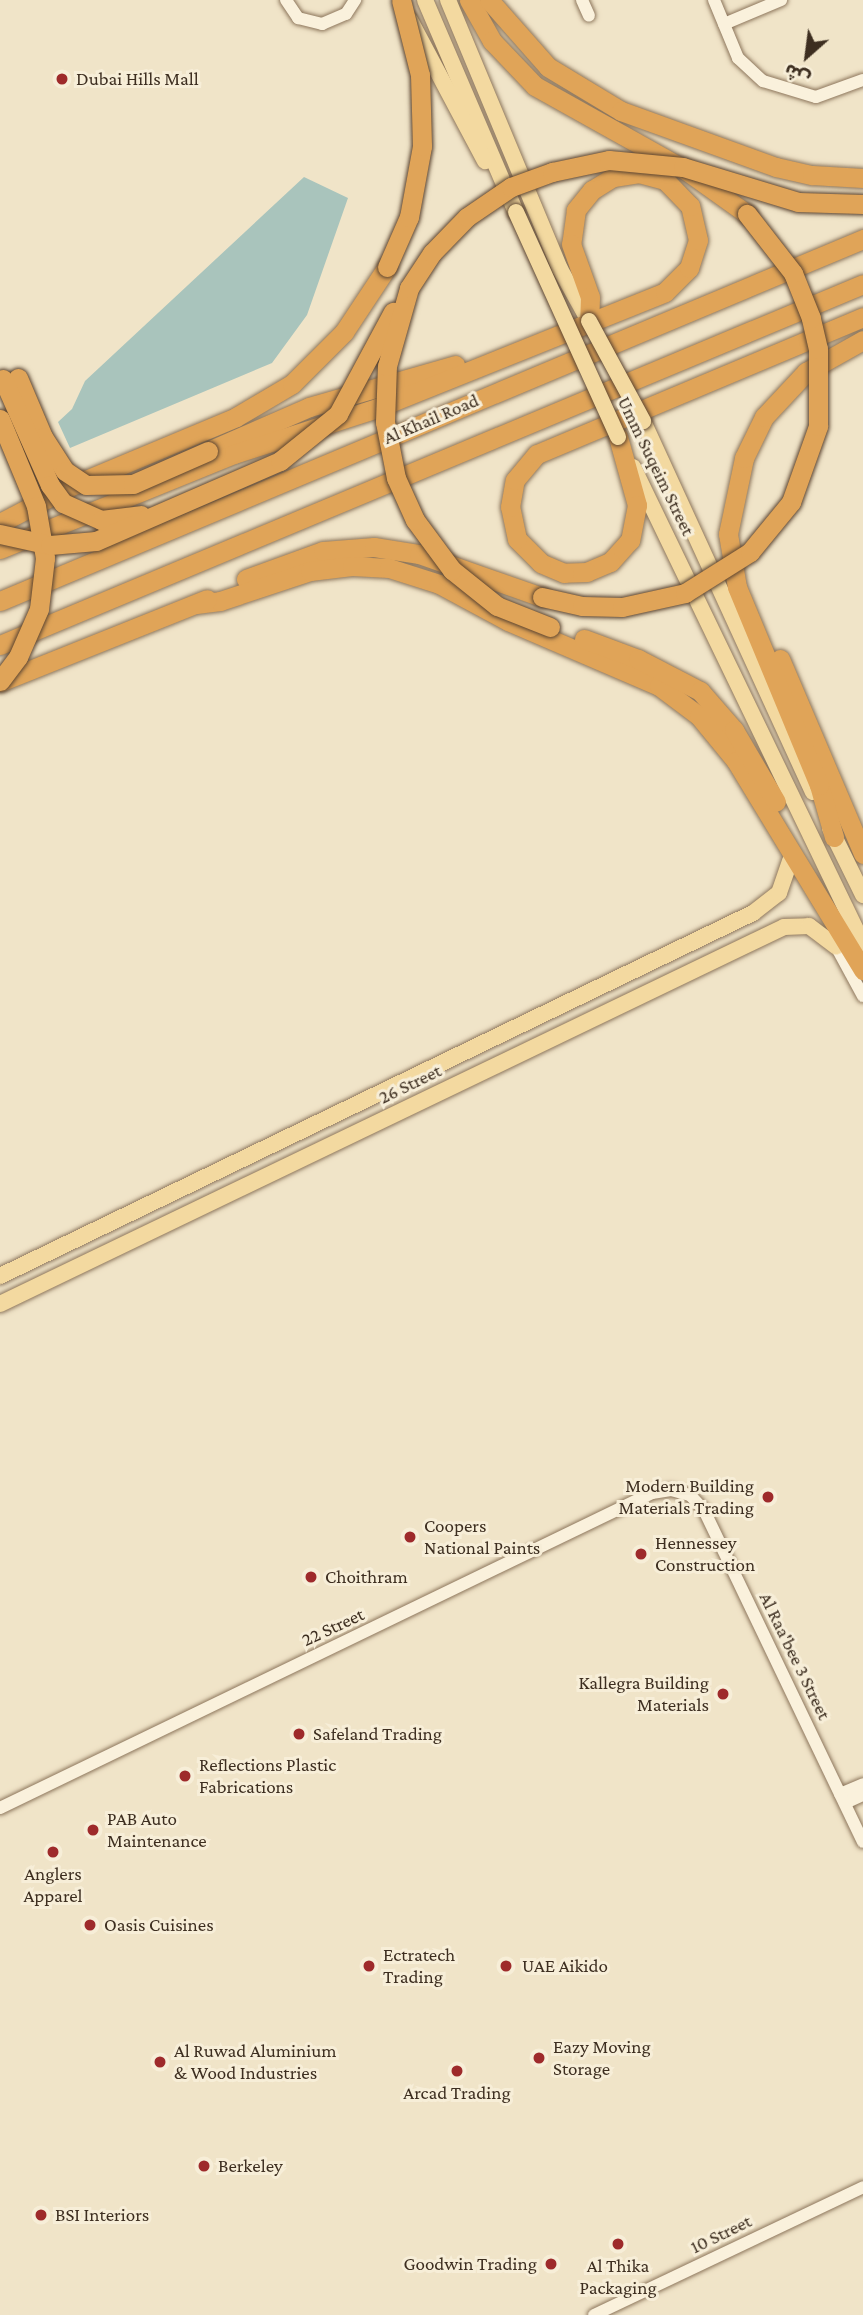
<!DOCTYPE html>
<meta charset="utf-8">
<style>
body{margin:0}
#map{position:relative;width:863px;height:2315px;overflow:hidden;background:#f0e4c8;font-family:"Crimson Pro","Noto Sans Arabic",serif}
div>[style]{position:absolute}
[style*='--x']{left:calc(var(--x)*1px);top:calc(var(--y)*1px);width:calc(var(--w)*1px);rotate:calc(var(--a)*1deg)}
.water>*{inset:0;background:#a9c4bc}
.roads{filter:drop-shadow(0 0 2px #8d765c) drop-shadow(0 0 2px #8d765c)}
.minor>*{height:12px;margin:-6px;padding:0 6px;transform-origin:6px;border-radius:6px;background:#faf1dc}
.major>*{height:16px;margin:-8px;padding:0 8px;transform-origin:8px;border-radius:8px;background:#f3d9a0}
.highway>*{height:19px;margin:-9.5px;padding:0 9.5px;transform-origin:9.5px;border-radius:9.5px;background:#e0a458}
.bridges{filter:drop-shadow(0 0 2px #5b4430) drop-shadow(0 0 2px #5b4430)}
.major-bridge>*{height:16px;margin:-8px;padding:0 8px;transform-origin:8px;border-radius:8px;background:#f3d9a0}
.highway-bridge>*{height:19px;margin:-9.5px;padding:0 9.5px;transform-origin:9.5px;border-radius:9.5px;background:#e0a458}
.dots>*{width:19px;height:19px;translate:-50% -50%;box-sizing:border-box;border:4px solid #f7eed8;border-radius:50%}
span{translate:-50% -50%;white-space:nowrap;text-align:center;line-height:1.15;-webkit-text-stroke:6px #f7eed8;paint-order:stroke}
.poi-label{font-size:19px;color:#3d2e20}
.left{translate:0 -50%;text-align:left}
.right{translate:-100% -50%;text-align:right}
.street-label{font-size:19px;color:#3d2e20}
.north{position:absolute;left:772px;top:21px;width:70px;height:70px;-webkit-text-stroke:5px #f7eed8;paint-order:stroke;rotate:208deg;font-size:19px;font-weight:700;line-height:28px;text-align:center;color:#3d2e20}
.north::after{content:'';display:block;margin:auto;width:24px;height:32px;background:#3d2e20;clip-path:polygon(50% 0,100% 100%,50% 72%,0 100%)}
</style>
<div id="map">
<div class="water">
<i style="clip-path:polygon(304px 177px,348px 198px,307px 315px,272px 363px,70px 448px,58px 422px,72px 409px,85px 381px)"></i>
</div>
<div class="roads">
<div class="minor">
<i style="--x:286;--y:0;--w:22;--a:56"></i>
<i style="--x:298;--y:18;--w:25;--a:14"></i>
<i style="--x:322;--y:24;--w:26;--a:-23"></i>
<i style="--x:346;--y:14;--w:17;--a:-57"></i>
<i style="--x:582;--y:0;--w:17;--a:66"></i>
<i style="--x:714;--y:0;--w:63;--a:67.5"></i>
<i style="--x:738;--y:58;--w:34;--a:43"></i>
<i style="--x:763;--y:81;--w:55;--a:16.8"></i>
<i style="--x:816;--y:97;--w:50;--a:-19.9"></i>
<i style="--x:724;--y:24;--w:62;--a:-22.8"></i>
<i style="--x:832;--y:939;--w:65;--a:61.5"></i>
<i style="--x:840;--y:1794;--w:25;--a:-23"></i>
<i style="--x:845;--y:1803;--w:20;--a:-24"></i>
<i style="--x:0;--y:1808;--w:724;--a:-25.79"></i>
<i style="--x:652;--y:1493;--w:19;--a:-9"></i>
<i style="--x:671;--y:1490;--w:20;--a:15"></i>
<i style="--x:690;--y:1495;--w:21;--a:47"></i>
<i style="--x:704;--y:1510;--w:368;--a:64.4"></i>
<i style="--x:594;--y:2315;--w:298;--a:-25.4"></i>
</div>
<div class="major">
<i style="--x:425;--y:0;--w:231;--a:66.8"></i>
<i style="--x:448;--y:0;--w:291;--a:67.4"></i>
<i style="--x:560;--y:269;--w:60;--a:60.9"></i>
<i style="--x:410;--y:20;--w:160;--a:62"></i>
<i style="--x:643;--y:421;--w:408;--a:65.4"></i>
<i style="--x:633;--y:467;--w:530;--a:64.26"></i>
<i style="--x:830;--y:828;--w:75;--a:63.8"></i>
<i style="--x:0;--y:1276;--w:836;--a:-25.74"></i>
<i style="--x:753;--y:913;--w:33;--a:-38"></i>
<i style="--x:779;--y:893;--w:34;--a:-71"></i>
<i style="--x:0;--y:1304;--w:870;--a:-25.68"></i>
<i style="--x:784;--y:927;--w:25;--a:-2"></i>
<i style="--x:809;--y:926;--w:34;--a:37"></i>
</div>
<div class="highway">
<i style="--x:469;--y:0;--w:47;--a:60.7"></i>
<i style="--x:492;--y:41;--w:62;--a:46.3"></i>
<i style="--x:535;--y:86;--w:174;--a:29.2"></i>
<i style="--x:687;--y:171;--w:74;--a:35.6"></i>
<i style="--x:489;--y:0;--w:89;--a:48.6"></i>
<i style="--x:548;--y:67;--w:85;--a:31.1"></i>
<i style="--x:621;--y:111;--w:165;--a:19.9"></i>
<i style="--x:776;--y:167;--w:37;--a:13"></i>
<i style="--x:812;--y:175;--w:51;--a:3.4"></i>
<i style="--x:618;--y:437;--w:71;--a:74.4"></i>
<i style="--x:637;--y:505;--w:36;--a:101"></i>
<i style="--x:630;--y:540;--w:30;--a:132"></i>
<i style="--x:610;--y:562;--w:25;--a:157"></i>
<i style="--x:587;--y:572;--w:23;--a:178"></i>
<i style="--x:564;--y:573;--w:25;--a:-157"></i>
<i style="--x:541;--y:563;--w:34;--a:-135"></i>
<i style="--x:517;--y:539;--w:33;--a:-102"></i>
<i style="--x:510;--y:507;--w:27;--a:-80"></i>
<i style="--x:515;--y:480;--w:34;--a:-50"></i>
<i style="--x:537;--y:454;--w:354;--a:-22.8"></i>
<i style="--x:213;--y:449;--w:105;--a:-23.6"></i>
<i style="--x:309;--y:407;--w:152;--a:-16"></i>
<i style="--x:0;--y:523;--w:78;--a:-27.6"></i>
<i style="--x:69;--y:487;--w:181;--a:-22.7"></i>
<i style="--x:236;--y:417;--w:65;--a:-30.5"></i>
<i style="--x:292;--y:384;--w:74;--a:-45"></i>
<i style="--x:344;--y:332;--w:78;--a:-56.5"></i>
<i style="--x:0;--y:549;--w:253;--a:-22.1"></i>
<i style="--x:234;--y:454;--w:150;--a:-17.8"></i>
<i style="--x:377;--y:408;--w:310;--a:-21.9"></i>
<i style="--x:665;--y:292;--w:34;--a:-45"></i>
<i style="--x:689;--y:268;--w:29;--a:-72"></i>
<i style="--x:698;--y:240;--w:35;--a:-103"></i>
<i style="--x:690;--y:206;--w:36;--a:-134"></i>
<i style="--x:665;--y:180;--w:27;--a:-165"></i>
<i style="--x:639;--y:173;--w:26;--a:171"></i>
<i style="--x:613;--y:177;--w:25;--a:148"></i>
<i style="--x:592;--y:190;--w:26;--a:129"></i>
<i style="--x:576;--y:210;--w:34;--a:98"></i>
<i style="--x:571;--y:244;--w:56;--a:70.3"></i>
<i style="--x:590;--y:297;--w:24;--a:92"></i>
<i style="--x:246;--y:579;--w:82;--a:-20"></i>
<i style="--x:323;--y:551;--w:51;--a:-4.5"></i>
<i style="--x:374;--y:547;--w:46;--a:8.8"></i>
<i style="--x:419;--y:554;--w:130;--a:19.3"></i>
<i style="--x:0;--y:601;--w:936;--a:-22.76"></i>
<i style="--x:196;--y:604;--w:24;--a:-7"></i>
<i style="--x:220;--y:601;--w:95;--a:-18.4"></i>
<i style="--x:310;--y:571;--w:42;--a:-6.8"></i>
<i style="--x:352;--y:566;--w:37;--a:3"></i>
<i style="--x:389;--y:568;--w:52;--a:17.7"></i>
<i style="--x:439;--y:584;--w:78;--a:28.2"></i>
<i style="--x:508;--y:621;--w:164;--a:23.3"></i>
<i style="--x:659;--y:686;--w:50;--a:36.9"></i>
<i style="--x:699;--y:716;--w:58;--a:50.6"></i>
<i style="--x:736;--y:761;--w:245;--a:58.7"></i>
<i style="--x:584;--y:639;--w:58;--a:20.3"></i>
<i style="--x:638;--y:659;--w:70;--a:27.3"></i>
<i style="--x:700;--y:691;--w:52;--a:48.9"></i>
<i style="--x:734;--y:730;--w:83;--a:59.7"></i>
<i style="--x:0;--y:645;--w:935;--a:-22.7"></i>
<i style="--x:780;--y:659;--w:212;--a:66.9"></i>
<i style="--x:0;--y:682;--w:223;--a:-21.8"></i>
<i style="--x:834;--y:837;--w:54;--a:-106.1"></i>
<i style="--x:819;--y:785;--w:214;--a:-112.5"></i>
<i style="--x:737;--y:587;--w:54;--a:-99.6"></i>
<i style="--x:728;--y:534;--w:78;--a:-78.1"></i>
<i style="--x:744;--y:458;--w:46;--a:-64"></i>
<i style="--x:764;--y:417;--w:62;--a:-47"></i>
<i style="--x:806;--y:372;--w:65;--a:-29.3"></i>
</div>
</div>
<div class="bridges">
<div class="major-bridge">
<i style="--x:516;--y:212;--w:247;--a:65.6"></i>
<i style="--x:589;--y:321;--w:114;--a:61.6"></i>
</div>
<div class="highway-bridge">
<i style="--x:387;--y:267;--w:55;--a:-66.3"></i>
<i style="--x:409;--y:217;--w:72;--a:-79.6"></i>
<i style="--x:422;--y:146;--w:71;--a:-91.6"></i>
<i style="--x:420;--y:75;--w:77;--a:-104.2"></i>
<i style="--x:18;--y:378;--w:64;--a:67"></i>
<i style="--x:43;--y:437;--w:40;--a:57.1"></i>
<i style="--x:65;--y:471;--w:25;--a:34"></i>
<i style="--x:86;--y:485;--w:47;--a:-1.2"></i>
<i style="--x:133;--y:484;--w:82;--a:-23.7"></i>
<i style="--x:3;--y:379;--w:116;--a:66.1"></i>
<i style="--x:50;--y:485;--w:22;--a:54"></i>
<i style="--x:63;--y:503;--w:42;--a:24.1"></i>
<i style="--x:101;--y:520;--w:40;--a:-7.1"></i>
<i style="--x:0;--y:419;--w:94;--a:67.5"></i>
<i style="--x:36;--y:506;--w:53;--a:80.2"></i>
<i style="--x:45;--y:558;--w:51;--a:96.7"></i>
<i style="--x:39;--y:609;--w:52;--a:113.6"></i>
<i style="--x:18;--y:657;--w:30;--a:127"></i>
<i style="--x:0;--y:534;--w:51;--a:12.4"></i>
<i style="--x:50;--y:545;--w:46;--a:-5"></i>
<i style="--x:96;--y:541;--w:201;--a:-23.5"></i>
<i style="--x:280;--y:461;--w:75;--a:-39"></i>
<i style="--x:338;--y:414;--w:116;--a:-61.7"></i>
<i style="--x:542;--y:597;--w:41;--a:12.7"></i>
<i style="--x:582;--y:606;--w:40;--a:1.4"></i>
<i style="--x:622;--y:607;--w:65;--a:-12.5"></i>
<i style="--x:685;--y:593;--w:77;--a:-32.2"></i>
<i style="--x:750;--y:552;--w:65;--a:-50.6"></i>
<i style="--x:791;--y:502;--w:81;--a:-70.4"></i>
<i style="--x:818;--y:426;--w:77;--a:-90"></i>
<i style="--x:818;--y:349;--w:32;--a:-103"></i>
<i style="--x:811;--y:318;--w:48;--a:-111.8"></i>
<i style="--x:793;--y:273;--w:75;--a:-127.9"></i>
<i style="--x:550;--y:627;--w:57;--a:-158.4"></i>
<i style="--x:497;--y:606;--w:58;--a:-141.3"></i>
<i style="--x:452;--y:570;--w:62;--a:-126.5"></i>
<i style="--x:415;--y:520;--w:46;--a:-114.3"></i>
<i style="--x:396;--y:478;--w:57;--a:-101.1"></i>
<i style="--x:385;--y:422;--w:56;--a:-88"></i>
<i style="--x:387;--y:366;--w:81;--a:-74.2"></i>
<i style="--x:409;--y:288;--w:42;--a:-56.7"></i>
<i style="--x:432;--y:253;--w:50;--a:-45.8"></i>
<i style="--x:467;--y:217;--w:53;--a:-34.3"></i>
<i style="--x:511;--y:187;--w:44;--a:-20.1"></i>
<i style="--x:552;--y:172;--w:58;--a:-11.9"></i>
<i style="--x:609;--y:160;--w:74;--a:5.4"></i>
<i style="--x:683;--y:167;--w:120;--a:16.9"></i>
<i style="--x:798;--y:202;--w:65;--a:1.8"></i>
</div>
</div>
<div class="dots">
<i style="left:62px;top:79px;background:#9e2a2b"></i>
<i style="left:768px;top:1497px;background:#9e2a2b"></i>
<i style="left:410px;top:1537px;background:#9e2a2b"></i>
<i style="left:641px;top:1554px;background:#9e2a2b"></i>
<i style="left:311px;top:1577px;background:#9e2a2b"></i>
<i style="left:723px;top:1694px;background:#9e2a2b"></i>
<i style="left:299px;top:1734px;background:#9e2a2b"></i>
<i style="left:185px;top:1776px;background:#9e2a2b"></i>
<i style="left:93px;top:1830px;background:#9e2a2b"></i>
<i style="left:53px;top:1852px;background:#9e2a2b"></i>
<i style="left:90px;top:1925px;background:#9e2a2b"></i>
<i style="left:369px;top:1966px;background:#9e2a2b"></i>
<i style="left:506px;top:1966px;background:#9e2a2b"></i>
<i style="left:539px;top:2058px;background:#9e2a2b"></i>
<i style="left:160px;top:2062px;background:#9e2a2b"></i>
<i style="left:457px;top:2071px;background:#9e2a2b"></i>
<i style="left:204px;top:2166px;background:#9e2a2b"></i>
<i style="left:41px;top:2215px;background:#9e2a2b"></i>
<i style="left:618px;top:2244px;background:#9e2a2b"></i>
<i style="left:551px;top:2264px;background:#9e2a2b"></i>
</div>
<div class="poi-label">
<span class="left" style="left:76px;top:79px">Dubai Hills Mall</span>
<span class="right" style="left:754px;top:1497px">Modern Building<br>Materials Trading</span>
<span class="left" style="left:424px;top:1537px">Coopers<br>National Paints</span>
<span class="left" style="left:655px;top:1554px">Hennessey<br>Construction</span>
<span class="left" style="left:325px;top:1577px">Choithram</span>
<span class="right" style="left:709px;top:1694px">Kallegra Building<br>Materials</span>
<span class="left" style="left:313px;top:1734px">Safeland Trading</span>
<span class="left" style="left:199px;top:1776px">Reflections Plastic<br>Fabrications</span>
<span class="left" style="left:107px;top:1830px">PAB Auto<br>Maintenance</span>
<span style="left:53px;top:1885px">Anglers<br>Apparel</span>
<span class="left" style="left:104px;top:1925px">Oasis Cuisines</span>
<span class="left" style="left:383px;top:1966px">Ectratech<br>Trading</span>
<span class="left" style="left:522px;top:1966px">UAE Aikido</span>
<span class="left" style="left:553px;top:2058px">Eazy Moving<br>Storage</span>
<span class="left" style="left:174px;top:2062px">Al Ruwad Aluminium<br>&amp; Wood Industries</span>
<span style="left:457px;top:2093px">Arcad Trading</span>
<span class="left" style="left:218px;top:2166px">Berkeley</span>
<span class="left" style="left:55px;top:2215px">BSI Interiors</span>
<span class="right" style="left:537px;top:2264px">Goodwin Trading</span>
<span style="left:618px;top:2277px">Al Thika<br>Packaging</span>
</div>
<div class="street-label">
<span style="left:431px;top:419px;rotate:-23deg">Al Khail Road</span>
<span style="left:656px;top:466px;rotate:64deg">Umm Suqeim Street</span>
<span style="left:410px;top:1084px;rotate:-26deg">26 Street</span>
<span style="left:333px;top:1627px;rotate:-25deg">22 Street</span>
<span style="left:795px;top:1656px;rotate:64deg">Al Raa'bee 3 Street</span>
<span style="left:721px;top:2234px;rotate:-26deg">10 Street</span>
</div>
<div class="north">ش</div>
</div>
